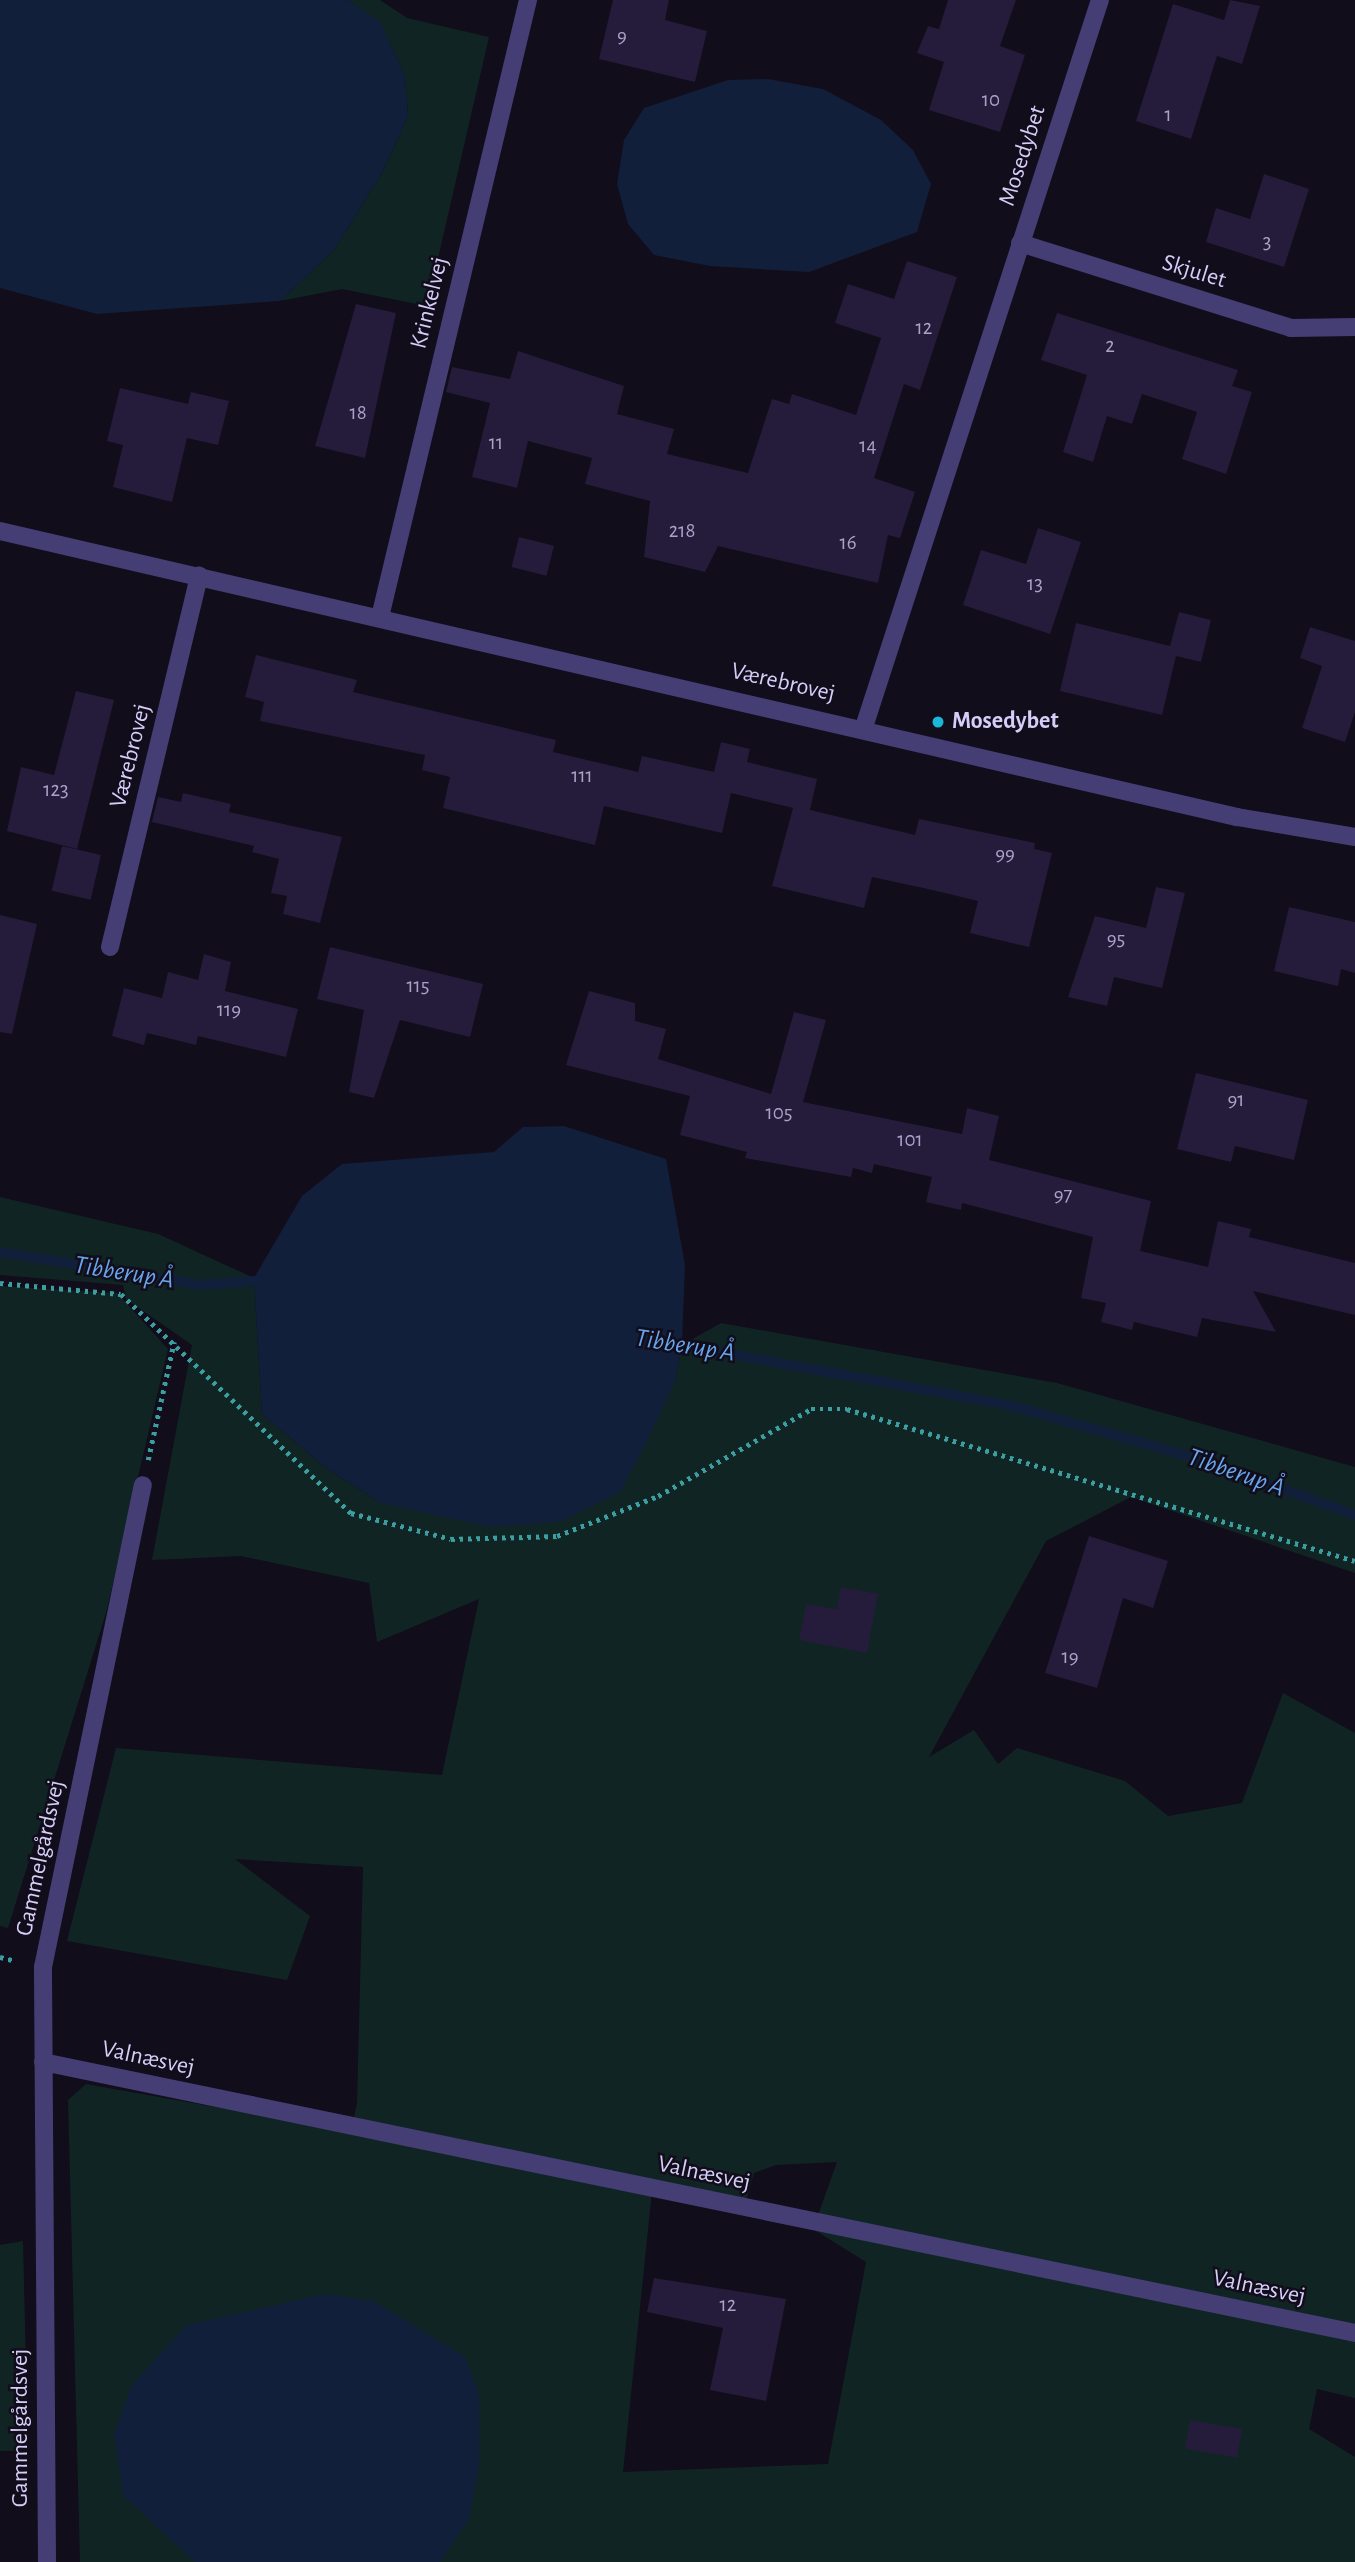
<!DOCTYPE html>
<meta charset="utf-8">
<style>
body{margin:0}
#map{position:relative;width:1355px;height:2562px;overflow:hidden;background:#110d1b;font-family:"Alegreya Sans",sans-serif}
div>[style]{position:absolute}
[style*='--x']{left:calc(var(--x)*1px);top:calc(var(--y)*1px);width:calc(var(--w)*1px);rotate:calc(var(--a)*1deg)}
.green>*{inset:0;background:#112424}
.water>*{inset:0;background:#121f3b}
.stream>*{height:10px;margin:-5px;padding:0 5px;transform-origin:5px;border-radius:5px;background:#121f3b}
.building>*{inset:0;background:#241c3a;transform-origin:0 0}
.path>*{height:4.5px;margin-top:-2.25px;transform-origin:0;background:repeating-linear-gradient(90deg,#3b9ea0 0 3.5px,transparent 0 8.5px)}
.minor>*{height:18px;margin:-9px;padding:0 9px;transform-origin:9px;border-radius:9px;background:#443e75}
.dots>*{width:19px;height:19px;translate:-50% -50%;box-sizing:border-box;border:4px solid #110d1b;border-radius:50%}
span{translate:-50% -50%;white-space:nowrap;text-align:center;line-height:1.15;-webkit-text-stroke:5px #110d1b;paint-order:stroke}
.number-label{font-size:21px;color:#aaa2c9}
.number-label span{-webkit-text-stroke-width:0}
.street-label{font-size:24px;color:#d6cef9}
.poi-label{font-size:24px;color:#d6cef9;font-weight:700}
.left{translate:0 -50%;text-align:left}
.water-label{font-size:26px;color:#68a5ec;font-style:italic}
</style>
<div id="map">
<div class="green">
<i style="clip-path:polygon(348px 0,380px 0,407px 18px,489px 37px,427px 306px,342px 289px,280px 301px,334px 250px,382px 173px,408px 116px,405px 76px,380px 23px)"></i>
<i style="clip-path:polygon(evenodd,0 1197px,158px 1234px,254px 1278px,262px 1414px,326px 1468px,381px 1503px,675px 1381px,682px 1345px,721px 1323px,1057px 1383px,1355px 1467px,1355px 1573px,1131px 1497px,1046px 1541px,929px 1757px,974px 1730px,998px 1764px,1017px 1748px,1125px 1781px,1168px 1816px,1242px 1803px,1283px 1693px,1355px 1733px,1355px 2398px,1317px 2389px,1309px 2429px,1355px 2457px,1355px 2562px,80px 2562px,68px 2100px,86px 2084px,351px 2131px,357px 2103px,363px 1867px,235px 1859px,310px 1916px,287px 1980px,67px 1941px,116px 1748px,442px 1775px,479px 1599px,377px 1642px,369px 1583px,241px 1556px,152px 1560px,192px 1345px,126px 1299px,123px 1285px,0 1275px,0 1197px,837px 2162px,813px 2229px,866px 2262px,828px 2464px,623px 2472px,653px 2181px,746px 2201px,754px 2173px,776px 2165px,837px 2162px)"></i>
<i style="clip-path:polygon(0 1286px,117px 1293px,168px 1349px,106px 1613px,8px 1928px,0 1926px)"></i>
<i style="clip-path:polygon(23px 2241px,28px 2451px,0 2451px,0 2245px)"></i>
</div>
<div class="water">
<i style="clip-path:polygon(0 0,348px 0,380px 22px,405px 76px,408px 116px,382px 173px,334px 250px,280px 301px,97px 314px,0 288px)"></i>
<i style="clip-path:polygon(768px 79px,823px 89px,881px 120px,913px 150px,931px 184px,917px 232px,809px 272px,710px 266px,654px 255px,628px 224px,617px 184px,624px 140px,644px 108px,728px 80px)"></i>
<i style="clip-path:polygon(564px 1126px,666px 1159px,685px 1265px,682px 1345px,675px 1381px,646px 1443px,620px 1492px,559px 1522px,490px 1527px,381px 1503px,326px 1468px,262px 1414px,254px 1278px,302px 1196px,342px 1164px,494px 1152px,523px 1127px)"></i>
<i style="clip-path:polygon(325px 2294px,373px 2301px,465px 2357px,479px 2395px,479px 2465px,469px 2519px,440px 2562px,195px 2562px,123px 2495px,114px 2435px,132px 2385px,187px 2325px)"></i>
</div>
<div class="stream">
<i style="--x:0;--y:1252;--w:205;--a:9.3"></i>
<i style="--x:202;--y:1285;--w:65;--a:-4.4"></i>
<i style="--x:670;--y:1343;--w:345;--a:10.4"></i>
<i style="--x:1009;--y:1405;--w:204;--a:15.9"></i>
<i style="--x:1205;--y:1461;--w:159;--a:19.8"></i>
</div>
<div class="building">
<i style="clip-path:polygon(613px 0,669px 0,665px 20px,707px 31px,695px 82px,599px 59px)"></i>
<i style="clip-path:polygon(948px 0,1016px 0,1000px 46px,1025px 55px,1000px 132px,929px 110px,944px 62px,917px 53px,928px 26px,939px 29px)"></i>
<i style="clip-path:polygon(1230px 0,1260px 6px,1242px 64px,1217px 56px,1191px 139px,1136px 121px,1173px 4px,1224px 20px)"></i>
<i style="clip-path:polygon(1264px 174px,1309px 189px,1284px 267px,1206px 242px,1216px 208px,1250px 219px)"></i>
<i style="clip-path:polygon(907px 261px,957px 277px,920px 390px,904px 384px,874px 478px,915px 492px,900px 538px,888px 535px,878px 583px,718px 546px,705px 572px,644px 557px,650px 501px,585px 484px,592px 458px,528px 441px,517px 488px,472px 477px,490px 403px,446px 392px,452px 367px,510px 379px,518px 351px,624px 386px,617px 414px,674px 429px,667px 454px,748px 473px,772px 399px,789px 404px,792px 394px,856px 415px,881px 338px,835px 323px,848px 284px,894px 299px)"></i>
<i style="clip-path:polygon(356px 304px,396px 313px,365px 458px,315px 446px)"></i>
<i style="clip-path:polygon(1057px 313px,1238px 370px,1232px 386px,1252px 392px,1226px 474px,1182px 459px,1197px 412px,1142px 394px,1132px 424px,1107px 416px,1093px 462px,1063px 452px,1087px 375px,1041px 360px)"></i>
<i style="clip-path:polygon(120px 388px,188px 404px,191px 392px,229px 401px,218px 445px,187px 438px,172px 502px,113px 487px,123px 445px,107px 441px)"></i>
<i style="clip-path:polygon(1038px 528px,1081px 542px,1050px 634px,963px 605px,981px 550px,1026px 564px)"></i>
<i style="left:519px;top:537px;width:36px;height:31px;rotate:14deg"></i>
<i style="clip-path:polygon(1179px 612px,1211px 620px,1201px 662px,1176px 656px,1162px 715px,1060px 691px,1076px 623px,1170px 646px)"></i>
<i style="clip-path:polygon(1310px 627px,1355px 641px,1355px 712px,1345px 742px,1302px 728px,1322px 666px,1300px 658px)"></i>
<i style="clip-path:polygon(256px 655px,357px 680px,353px 692px,556px 740px,553px 752px,638px 772px,642px 756px,714px 772px,721px 742px,750px 749px,747px 762px,817px 779px,810px 810px,915px 835px,919px 819px,1035px 843px,1034px 849px,1052px 853px,1029px 947px,970px 933px,978px 901px,928px 889px,872px 877px,864px 908px,772px 886px,793px 808px,731px 793px,722px 833px,604px 806px,595px 845px,443px 808px,450px 777px,422px 770px,425px 755px,260px 721px,264px 702px,245px 697px)"></i>
<i style="clip-path:polygon(76px 691px,114px 700px,77px 849px,7px 831px,21px 767px,54px 775px)"></i>
<i style="clip-path:polygon(183px 793px,231px 804px,229px 812px,342px 837px,320px 923px,283px 914px,287px 896px,271px 893px,279px 859px,252px 852px,254px 846px,152px 822px,158px 797px,181px 802px)"></i>
<i style="left:62px;top:846px;width:40px;height:46px;rotate:13deg"></i>
<i style="clip-path:polygon(1156px 887px,1185px 893px,1162px 988px,1114px 977px,1107px 1006px,1068px 997px,1095px 916px,1146px 928px)"></i>
<i style="clip-path:polygon(1289px 907px,1355px 922px,1355px 973px,1341px 969px,1338px 986px,1274px 971px)"></i>
<i style="clip-path:polygon(0 915px,37px 924px,12px 1034px,0 1032px)"></i>
<i style="clip-path:polygon(330px 947px,483px 984px,470px 1037px,400px 1020px,374px 1098px,349px 1092px,364px 1010px,317px 999px)"></i>
<i style="clip-path:polygon(204px 954px,231px 962px,225px 991px,298px 1009px,286px 1057px,198px 1036px,196px 1045px,147px 1033px,144px 1045px,112px 1036px,124px 988px,162px 998px,168px 972px,198px 980px)"></i>
<i style="clip-path:polygon(589px 991px,635px 1003px,635px 1021px,666px 1029px,658px 1059px,771px 1094px,794px 1012px,826px 1020px,803px 1102px,962px 1134px,967px 1108px,999px 1116px,989px 1160px,1151px 1201px,1140px 1251px,1208px 1267px,1218px 1221px,1251px 1229px,1249px 1237px,1355px 1263px,1355px 1315px,1253px 1291px,1276px 1332px,1202px 1318px,1197px 1337px,1134px 1322px,1132px 1330px,1101px 1322px,1106px 1303px,1081px 1298px,1093px 1237px,962px 1203px,961px 1210px,926px 1202px,932px 1177px,874px 1164px,872px 1173px,853px 1168px,851px 1177px,745px 1158px,747px 1152px,680px 1135px,690px 1096px,566px 1065px)"></i>
<i style="clip-path:polygon(1196px 1073px,1308px 1100px,1294px 1160px,1235px 1146px,1231px 1162px,1177px 1149px)"></i>
<i style="clip-path:polygon(1089px 1536px,1168px 1561px,1153px 1608px,1123px 1598px,1097px 1688px,1045px 1673px)"></i>
<i style="clip-path:polygon(841px 1587px,878px 1594px,867px 1653px,799px 1640px,806px 1604px,837px 1609px)"></i>
<i style="clip-path:polygon(654px 2278px,786px 2299px,766px 2401px,710px 2390px,723px 2328px,647px 2312px)"></i>
<i style="left:1190px;top:2420px;width:53px;height:29px;rotate:10deg"></i>
</div>
<div class="path">
<i style="--x:0;--y:1283;--w:121;--a:5.2"></i>
<i style="--x:121;--y:1294;--w:318;--a:43.6"></i>
<i style="--x:351;--y:1513;--w:103;--a:14.6"></i>
<i style="--x:451;--y:1539;--w:106;--a:-1.6"></i>
<i style="--x:557;--y:1536;--w:109;--a:-21.6"></i>
<i style="--x:658;--y:1496;--w:176;--a:-29.6"></i>
<i style="--x:811;--y:1409;--w:36;--a:0"></i>
<i style="--x:847;--y:1409;--w:530;--a:16.66"></i>
<i style="--x:148;--y:1460;--w:121;--a:-77.6"></i>
<i style="--x:0;--y:1957;--w:16;--a:14"></i>
</div>
<div class="minor">
<i style="--x:1020;--y:243;--w:284;--a:17.4"></i>
<i style="--x:1291;--y:328;--w:64;--a:-0.9"></i>
<i style="--x:0;--y:531;--w:1270;--a:13.02"></i>
<i style="--x:1237;--y:817;--w:120;--a:9.6"></i>
<i style="--x:380;--y:617;--w:635;--a:-76.51"></i>
<i style="--x:864;--y:727;--w:764;--a:-72.02"></i>
<i style="--x:110;--y:947;--w:382;--a:-76.5"></i>
<i style="--x:43;--y:2062;--w:1340;--a:11.67"></i>
<i style="--x:47;--y:2562;--w:595;--a:-90.39"></i>
<i style="--x:43;--y:1967;--w:492;--a:-78.3"></i>
</div>
<div class="dots">
<i style="left:938px;top:722px;background:#1bb7d8"></i>
</div>
<div class="number-label">
<span style="left:622px;top:36px">9</span>
<span style="left:991px;top:100px">10</span>
<span style="left:1168px;top:115px">1</span>
<span style="left:1267px;top:242px">3</span>
<span style="left:924px;top:328px">12</span>
<span style="left:1110px;top:346px">2</span>
<span style="left:358px;top:413px">18</span>
<span style="left:496px;top:443px">11</span>
<span style="left:868px;top:446px">14</span>
<span style="left:682px;top:531px">218</span>
<span style="left:848px;top:543px">16</span>
<span style="left:1035px;top:584px">13</span>
<span style="left:582px;top:776px">111</span>
<span style="left:56px;top:790px">123</span>
<span style="left:1005px;top:854px">99</span>
<span style="left:1116px;top:939px">95</span>
<span style="left:418px;top:986px">115</span>
<span style="left:229px;top:1010px">119</span>
<span style="left:1236px;top:1100px">91</span>
<span style="left:779px;top:1113px">105</span>
<span style="left:910px;top:1140px">101</span>
<span style="left:1063px;top:1195px">97</span>
<span style="left:1070px;top:1657px">19</span>
<span style="left:728px;top:2305px">12</span>
</div>
<div class="street-label">
<span style="left:1023px;top:156px;rotate:-72deg">Mosedybet</span>
<span style="left:1194px;top:272px;rotate:17deg">Skjulet</span>
<span style="left:430px;top:303px;rotate:-76deg">Krinkelvej</span>
<span style="left:783px;top:683px;rotate:13deg">Værebrovej</span>
<span style="left:131px;top:756px;rotate:-76deg">Værebrovej</span>
<span style="left:41px;top:1858px;rotate:-78deg">Gammelgårdsvej</span>
<span style="left:148px;top:2059px;rotate:12deg">Valnæsvej</span>
<span style="left:704px;top:2174px;rotate:12deg">Valnæsvej</span>
<span style="left:1259px;top:2288px;rotate:12deg">Valnæsvej</span>
<span style="left:21px;top:2428px;rotate:-90deg">Gammelgårdsvej</span>
</div>
<div class="poi-label">
<span class="left" style="left:952px;top:722px">Mosedybet</span>
</div>
<div class="water-label">
<span style="left:124px;top:1273px;rotate:9deg">Tibberup Å</span>
<span style="left:685px;top:1346px;rotate:9deg">Tibberup Å</span>
<span style="left:1236px;top:1473px;rotate:19deg">Tibberup Å</span>
</div>
</div>
